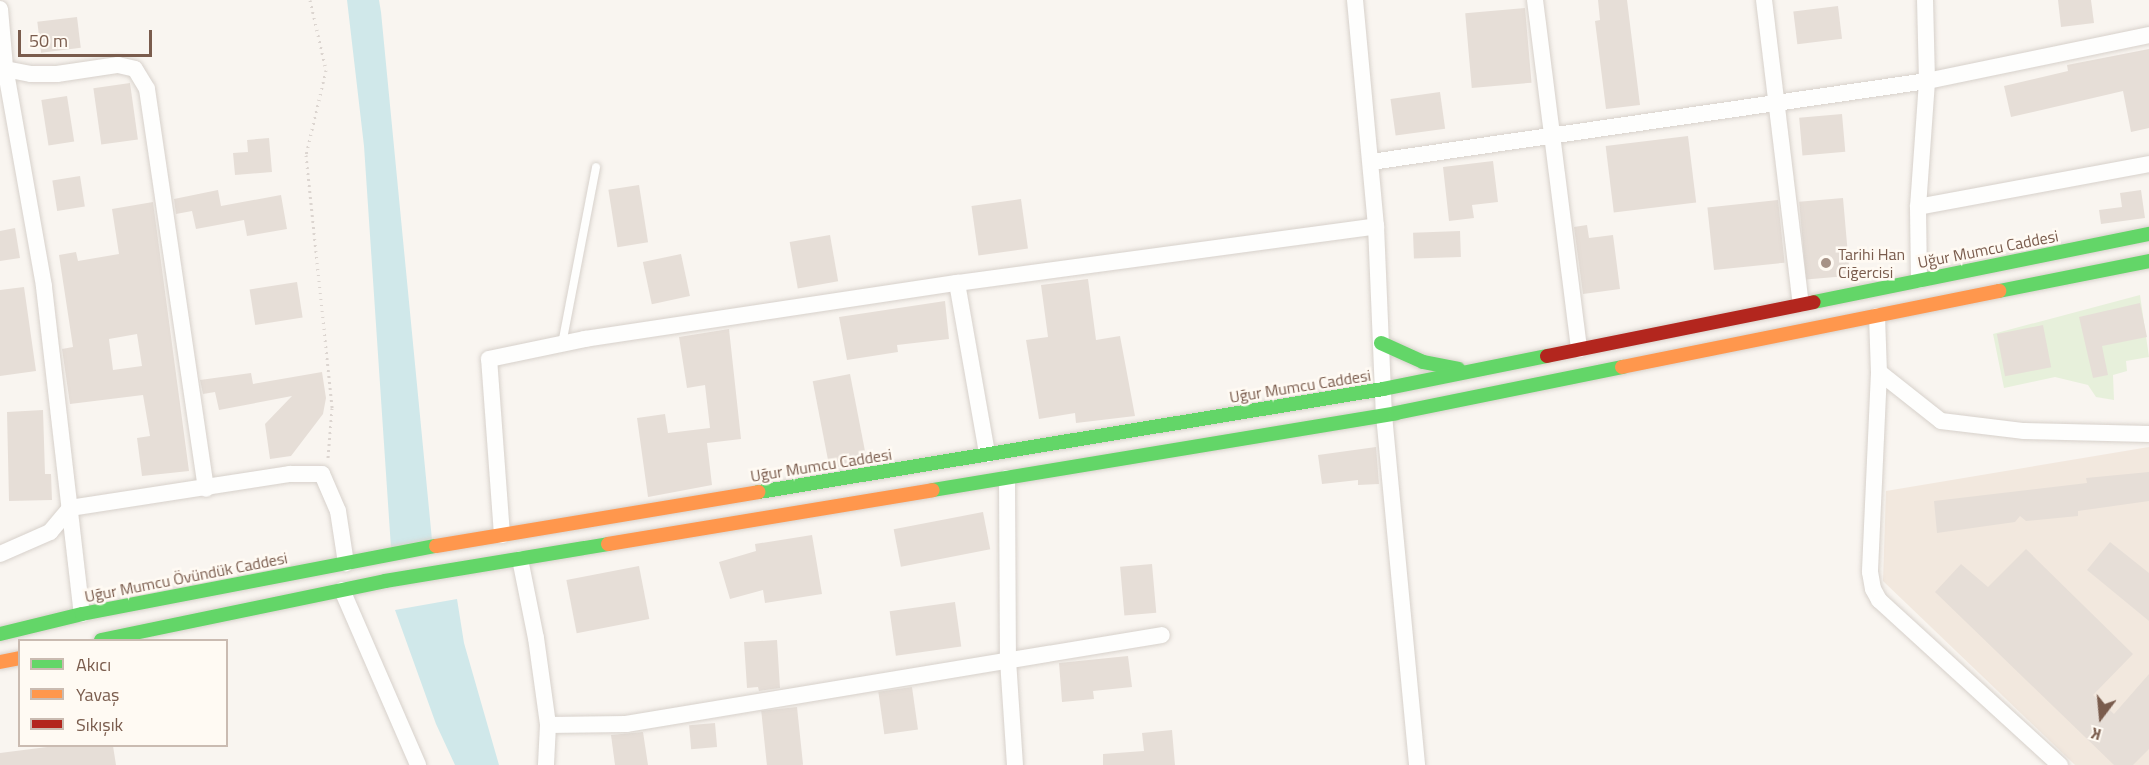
<!DOCTYPE html>
<meta charset="utf-8">
<style>
body{margin:0}
#map{position:relative;width:2149px;height:765px;overflow:hidden;background:#f9f5f0;font-family:"Titillium Web",sans-serif}
div>[style]{position:absolute}
[style*='--x']{left:calc(var(--x)*1px);top:calc(var(--y)*1px);width:calc(var(--w)*1px);rotate:calc(var(--a)*1deg)}
.residential>*{inset:0;background:#f2e8de}
.green>*{inset:0;background:#e7f0db}
.water>*{inset:0;background:#d0e8ea}
.building>*{inset:0;background:#e6ded7;transform-origin:0 0}
.path>*{height:3px;margin-top:-1.5px;transform-origin:0;background:repeating-linear-gradient(90deg,#dcd5d0 0 1.5px,transparent 0 6px)}
.roads{filter:drop-shadow(0 0 2px #d7d1cb) drop-shadow(0 0 2px #d7d1cb)}
.lane>*{height:8px;margin:-4px;padding:0 4px;transform-origin:4px;border-radius:4px;background:#fefefd}
.street>*{height:16px;margin:-8px;padding:0 8px;transform-origin:8px;border-radius:8px;background:#fefefd}
.fast>*{height:14px;margin:-7px;padding:0 7px;transform-origin:7px;border-radius:7px;background:#63d668}
.slow>*{height:14px;margin:-7px;padding:0 7px;transform-origin:7px;border-radius:7px;background:#ff974d}
.jam>*{height:14px;margin:-7px;padding:0 7px;transform-origin:7px;border-radius:7px;background:#b3261e}
.dots>*{width:16px;height:16px;translate:-50% -50%;box-sizing:border-box;border:3px solid #fffaf3;border-radius:50%}
span{translate:-50% -50%;white-space:nowrap;text-align:center;line-height:1.15;-webkit-text-stroke:5px #fffaf3;paint-order:stroke}
.street-label{font-size:16px;color:#7a5c4d}
.poi-label{font-size:16px;color:#7a5c4d}
.left{translate:0 -50%;text-align:left}
.legend{position:absolute;left:18px;top:639px;width:210px;height:108px;box-sizing:border-box;background:#fffaf3;border:2px solid #cabbb1;margin:0;padding:8px 10px;list-style:none;font-size:18px;color:#7a5c4d}
.legend li{display:flex;align-items:center;gap:12px;height:30px}
.legend b{width:30px;border:2px solid #cabbb1}
.north{position:absolute;left:2071px;top:687px;width:60px;height:60px;-webkit-text-stroke:4px #fffaf3;paint-order:stroke;rotate:196deg;font-size:16px;font-weight:700;line-height:24px;text-align:center;color:#7a5c4d}
.north::after{content:'';display:block;margin:auto;width:21px;height:27px;background:#7a5c4d;clip-path:polygon(50% 0,100% 100%,50% 72%,0 100%)}
.scale{position:absolute;left:18px;top:30px;width:134px;height:27px;box-sizing:border-box;border:3px solid #7a5c4d;border-top:0;padding-left:8px;font-size:18px;line-height:21px;white-space:nowrap;color:#7a5c4d;-webkit-text-stroke:4px #fffaf3;paint-order:stroke}
</style>
<div id="map">
<div class="residential">
<i style="clip-path:polygon(2149px 447px,2149px 765px,2075px 765px,1883px 581px,1886px 491px)"></i>
</div>
<div class="green">
<i style="clip-path:polygon(2140px 295px,2149px 357px,2126px 361px,2127px 371px,2113px 375px,2114px 400px,2096px 397px,2088px 385px,2055px 377px,2004px 388px,1993px 334px)"></i>
</div>
<div class="water">
<i style="clip-path:polygon(347px 0,379px 0,381px 12px,432px 540px,391px 548px,364px 146px)"></i>
<i style="clip-path:polygon(457px 599px,464px 643px,499px 765px,455px 765px,436px 724px,395px 610px)"></i>
</div>
<div class="building">
<i style="clip-path:polygon(1598px 0,1627px 0,1640px 105px,1606px 109px,1595px 21px,1600px 20px)"></i>
<i style="clip-path:polygon(2058px 0,2091px 0,2094px 23px,2061px 27px)"></i>
<i style="left:1838px;top:6px;width:33px;height:45px;rotate:83deg"></i>
<i style="left:1525px;top:8px;width:75px;height:60px;rotate:85deg"></i>
<i style="left:77px;top:17px;width:31px;height:40px;rotate:83deg"></i>
<i style="clip-path:polygon(2149px 49px,2149px 128px,2131px 132px,2123px 91px,2011px 117px,2004px 86px,2068px 71px,2067px 65px)"></i>
<i style="left:130px;top:83px;width:57px;height:37px;rotate:82deg"></i>
<i style="left:1440px;top:92px;width:37px;height:50px;rotate:82deg"></i>
<i style="left:67px;top:96px;width:46px;height:26px;rotate:81deg"></i>
<i style="left:1842px;top:114px;width:38px;height:43px;rotate:85deg"></i>
<i style="left:1688px;top:136px;width:67px;height:83px;rotate:83deg"></i>
<i style="clip-path:polygon(269px 138px,272px 172px,235px 175px,233px 153px,248px 152px,247px 140px)"></i>
<i style="clip-path:polygon(1493px 161px,1498px 202px,1472px 205px,1474px 218px,1449px 221px,1443px 167px)"></i>
<i style="left:80px;top:176px;width:31px;height:28px;rotate:81deg"></i>
<i style="left:639px;top:185px;width:58px;height:31px;rotate:81deg"></i>
<i style="clip-path:polygon(218px 190px,221px 206px,281px 195px,287px 229px,247px 236px,244px 220px,196px 229px,192px 211px,176px 214px,174px 199px)"></i>
<i style="clip-path:polygon(2141px 190px,2145px 218px,2101px 224px,2099px 210px,2122px 207px,2120px 193px)"></i>
<i style="left:1843px;top:198px;width:78px;height:44px;rotate:85deg"></i>
<i style="left:1021px;top:199px;width:50px;height:50px;rotate:82deg"></i>
<i style="left:1778px;top:200px;width:63px;height:71px;rotate:84deg"></i>
<i style="clip-path:polygon(evenodd,153px 202px,189px 471px,142px 476px,137px 438px,150px 436px,143px 395px,70px 404px,62px 349px,73px 347px,59px 255px,76px 252px,78px 261px,119px 254px,112px 209px,153px 202px,137px 334px,142px 366px,113px 370px,109px 339px,137px 334px)"></i>
<i style="clip-path:polygon(1587px 225px,1589px 238px,1613px 235px,1620px 289px,1583px 294px,1574px 227px)"></i>
<i style="clip-path:polygon(15px 228px,20px 258px,0 261px,0 231px)"></i>
<i style="left:1460px;top:231px;width:26px;height:47px;rotate:88deg"></i>
<i style="left:830px;top:235px;width:47px;height:41px;rotate:80deg"></i>
<i style="left:681px;top:254px;width:43px;height:39px;rotate:78deg"></i>
<i style="clip-path:polygon(1088px 279px,1096px 340px,1120px 336px,1135px 416px,1076px 423px,1075px 413px,1039px 419px,1026px 340px,1048px 337px,1041px 285px)"></i>
<i style="left:297px;top:282px;width:36px;height:48px;rotate:81deg"></i>
<i style="clip-path:polygon(24px 287px,36px 371px,0 376px,0 290px)"></i>
<i style="clip-path:polygon(945px 301px,949px 339px,897px 345px,898px 352px,847px 360px,839px 317px)"></i>
<i style="clip-path:polygon(2140px 303px,2147px 337px,2102px 346px,2108px 375px,2093px 378px,2079px 317px)"></i>
<i style="left:2043px;top:325px;width:43px;height:47px;rotate:79deg"></i>
<i style="clip-path:polygon(729px 329px,741px 439px,707px 443px,712px 485px,648px 497px,637px 418px,665px 414px,668px 433px,710px 428px,705px 385px,687px 388px,679px 337px)"></i>
<i style="clip-path:polygon(322px 372px,326px 398px,323px 414px,291px 456px,270px 459px,265px 424px,292px 396px,219px 410px,215px 392px,203px 394px,200px 380px,251px 373px,253px 384px)"></i>
<i style="left:850px;top:374px;width:89px;height:38px;rotate:79deg"></i>
<i style="clip-path:polygon(43px 410px,45px 474px,51px 474px,52px 500px,9px 501px,7px 412px)"></i>
<i style="clip-path:polygon(1376px 447px,1379px 484px,1358px 485px,1358px 480px,1322px 484px,1318px 455px)"></i>
<i style="clip-path:polygon(2149px 472px,2149px 501px,2078px 511px,2078px 516px,2026px 521px,2020px 516px,2015px 522px,1937px 533px,1934px 501px,2087px 483px,2086px 478px)"></i>
<i style="left:983px;top:512px;width:38px;height:91px;rotate:79deg"></i>
<i style="clip-path:polygon(812px 535px,822px 594px,765px 603px,763px 590px,730px 599px,719px 562px,756px 551px,755px 544px)"></i>
<i style="clip-path:polygon(2110px 542px,2149px 573px,2149px 621px,2087px 570px)"></i>
<i style="clip-path:polygon(2026px 549px,2133px 654px,2093px 695px,2114px 714px,2149px 674px,2149px 749px,2133px 765px,2114px 765px,1935px 592px,1961px 564px,1988px 587px)"></i>
<i style="left:1152px;top:564px;width:49px;height:32px;rotate:85deg"></i>
<i style="left:639px;top:566px;width:54px;height:74px;rotate:79deg"></i>
<i style="left:955px;top:602px;width:45px;height:66px;rotate:82deg"></i>
<i style="clip-path:polygon(777px 640px,780px 688px,759px 691px,758px 687px,747px 688px,744px 642px)"></i>
<i style="clip-path:polygon(1128px 656px,1132px 687px,1093px 691px,1094px 699px,1062px 702px,1059px 663px)"></i>
<i style="left:912px;top:687px;width:43px;height:34px;rotate:82deg"></i>
<i style="left:797px;top:707px;width:58px;height:36px;rotate:84deg"></i>
<i style="left:715px;top:723px;width:24px;height:26px;rotate:85deg"></i>
<i style="clip-path:polygon(1172px 730px,1175px 765px,1103px 765px,1103px 754px,1144px 751px,1142px 733px)"></i>
<i style="clip-path:polygon(643px 732px,648px 765px,615px 765px,611px 735px)"></i>
<i style="clip-path:polygon(55px 746px,113px 746px,116px 765px,0 765px,0 753px)"></i>
</div>
<div class="path">
<i style="--x:310;--y:0;--w:72;--a:77.1"></i>
<i style="--x:326;--y:70;--w:87;--a:103.2"></i>
<i style="--x:306;--y:155;--w:254;--a:84.1"></i>
<i style="--x:332;--y:408;--w:50;--a:94.6"></i>
</div>
<div class="roads">
<div class="lane">
<i style="--x:562;--y:344;--w:180;--a:-79.1"></i>
</div>
<div class="street">
<i style="--x:1355;--y:0;--w:227;--a:84.7"></i>
<i style="--x:1376;--y:226;--w:189;--a:87.6"></i>
<i style="--x:1384;--y:415;--w:352;--a:84.6"></i>
<i style="--x:1535;--y:0;--w:352;--a:82.8"></i>
<i style="--x:1764;--y:0;--w:306;--a:83.1"></i>
<i style="--x:0;--y:9;--w:58;--a:85.1"></i>
<i style="--x:5;--y:67;--w:223;--a:79.9"></i>
<i style="--x:44;--y:287;--w:329;--a:83.4"></i>
<i style="--x:0;--y:68;--w:32;--a:11"></i>
<i style="--x:31;--y:74;--w:26;--a:0"></i>
<i style="--x:57;--y:74;--w:62;--a:-8.4"></i>
<i style="--x:118;--y:65;--w:17;--a:13"></i>
<i style="--x:135;--y:69;--w:23;--a:59"></i>
<i style="--x:147;--y:89;--w:404;--a:81.6"></i>
<i style="--x:1371;--y:162;--w:562;--a:-8.29"></i>
<i style="--x:1927;--y:81;--w:227;--a:-11.7"></i>
<i style="--x:1918;--y:207;--w:235;--a:-10.5"></i>
<i style="--x:1919;--y:280;--w:73;--a:-90.8"></i>
<i style="--x:1918;--y:207;--w:126;--a:-85.9"></i>
<i style="--x:1927;--y:81;--w:81;--a:-91.4"></i>
<i style="--x:957;--y:283;--w:174;--a:80"></i>
<i style="--x:1877;--y:316;--w:56;--a:88"></i>
<i style="--x:1879;--y:372;--w:200;--a:92.6"></i>
<i style="--x:1870;--y:572;--w:17;--a:80"></i>
<i style="--x:1873;--y:589;--w:13;--a:61"></i>
<i style="--x:1879;--y:600;--w:245;--a:42.4"></i>
<i style="--x:1879;--y:372;--w:79;--a:38.3"></i>
<i style="--x:1941;--y:421;--w:84;--a:6.9"></i>
<i style="--x:2024;--y:431;--w:125;--a:1.4"></i>
<i style="--x:1007;--y:478;--w:182;--a:89.7"></i>
<i style="--x:1008;--y:660;--w:105;--a:86.2"></i>
<i style="--x:502;--y:535;--w:176;--a:-94.2"></i>
<i style="--x:489;--y:359;--w:98;--a:-11.8"></i>
<i style="--x:585;--y:339;--w:376;--a:-8.6"></i>
<i style="--x:957;--y:283;--w:423;--a:-7.7"></i>
<i style="--x:0;--y:554;--w:55;--a:-23.7"></i>
<i style="--x:50;--y:532;--w:31;--a:-50"></i>
<i style="--x:70;--y:508;--w:223;--a:-8.8"></i>
<i style="--x:290;--y:474;--w:32;--a:0"></i>
<i style="--x:322;--y:474;--w:40;--a:66.6"></i>
<i style="--x:338;--y:511;--w:53;--a:81.3"></i>
<i style="--x:520;--y:559;--w:81;--a:78.6"></i>
<i style="--x:536;--y:638;--w:88;--a:82.1"></i>
<i style="--x:548;--y:725;--w:40;--a:92.9"></i>
<i style="--x:342;--y:590;--w:191;--a:66.5"></i>
<i style="--x:548;--y:725;--w:78;--a:-0.7"></i>
<i style="--x:626;--y:724;--w:543;--a:-9.43"></i>
</div>
<div class="fast">
<i style="--x:1999;--y:291;--w:153;--a:-11.3"></i>
<i style="--x:1814;--y:302;--w:342;--a:-11.5"></i>
<i style="--x:1381;--y:343;--w:46;--a:24.3"></i>
<i style="--x:1423;--y:362;--w:36;--a:11"></i>
<i style="--x:933;--y:490;--w:469;--a:-9.4"></i>
<i style="--x:1396;--y:413;--w:231;--a:-11.5"></i>
<i style="--x:759;--y:492;--w:632;--a:-9.37"></i>
<i style="--x:1383;--y:389;--w:167;--a:-11.4"></i>
<i style="--x:0;--y:634;--w:84;--a:-13.7"></i>
<i style="--x:82;--y:614;--w:360;--a:-10.9"></i>
<i style="--x:101;--y:640;--w:290;--a:-11.7"></i>
<i style="--x:385;--y:581;--w:226;--a:-9.4"></i>
</div>
<div class="slow">
<i style="--x:1622;--y:367;--w:385;--a:-11.4"></i>
<i style="--x:608;--y:544;--w:329;--a:-9.4"></i>
<i style="--x:436;--y:546;--w:327;--a:-9.5"></i>
<i style="--x:0;--y:662;--w:20;--a:-11"></i>
</div>
<div class="jam">
<i style="--x:1547;--y:356;--w:272;--a:-11.4"></i>
</div>
</div>
<div class="dots">
<i style="left:1826px;top:263px;background:#a69286"></i>
</div>
<div class="street-label">
<span style="left:1988px;top:249px;rotate:-11deg">Uğur Mumcu Caddesi</span>
<span style="left:1300px;top:386px;rotate:-9deg">Uğur Mumcu Caddesi</span>
<span style="left:821px;top:465px;rotate:-9deg">Uğur Mumcu Caddesi</span>
<span style="left:186px;top:577px;rotate:-11deg">Uğur Mumcu Övündük Caddesi</span>
</div>
<div class="poi-label">
<span class="left" style="left:1838px;top:263px">Tarihi Han<br>Ciğercisi</span>
</div>
<ul class="legend">
<li><b style="height:8px;background:#63d668"></b>Akıcı</li>
<li><b style="height:8px;background:#ff974d"></b>Yavaş</li>
<li><b style="height:8px;background:#b3261e"></b>Sıkışık</li>
</ul>
<div class="north">K</div>
<div class="scale">50 m</div>
</div>
